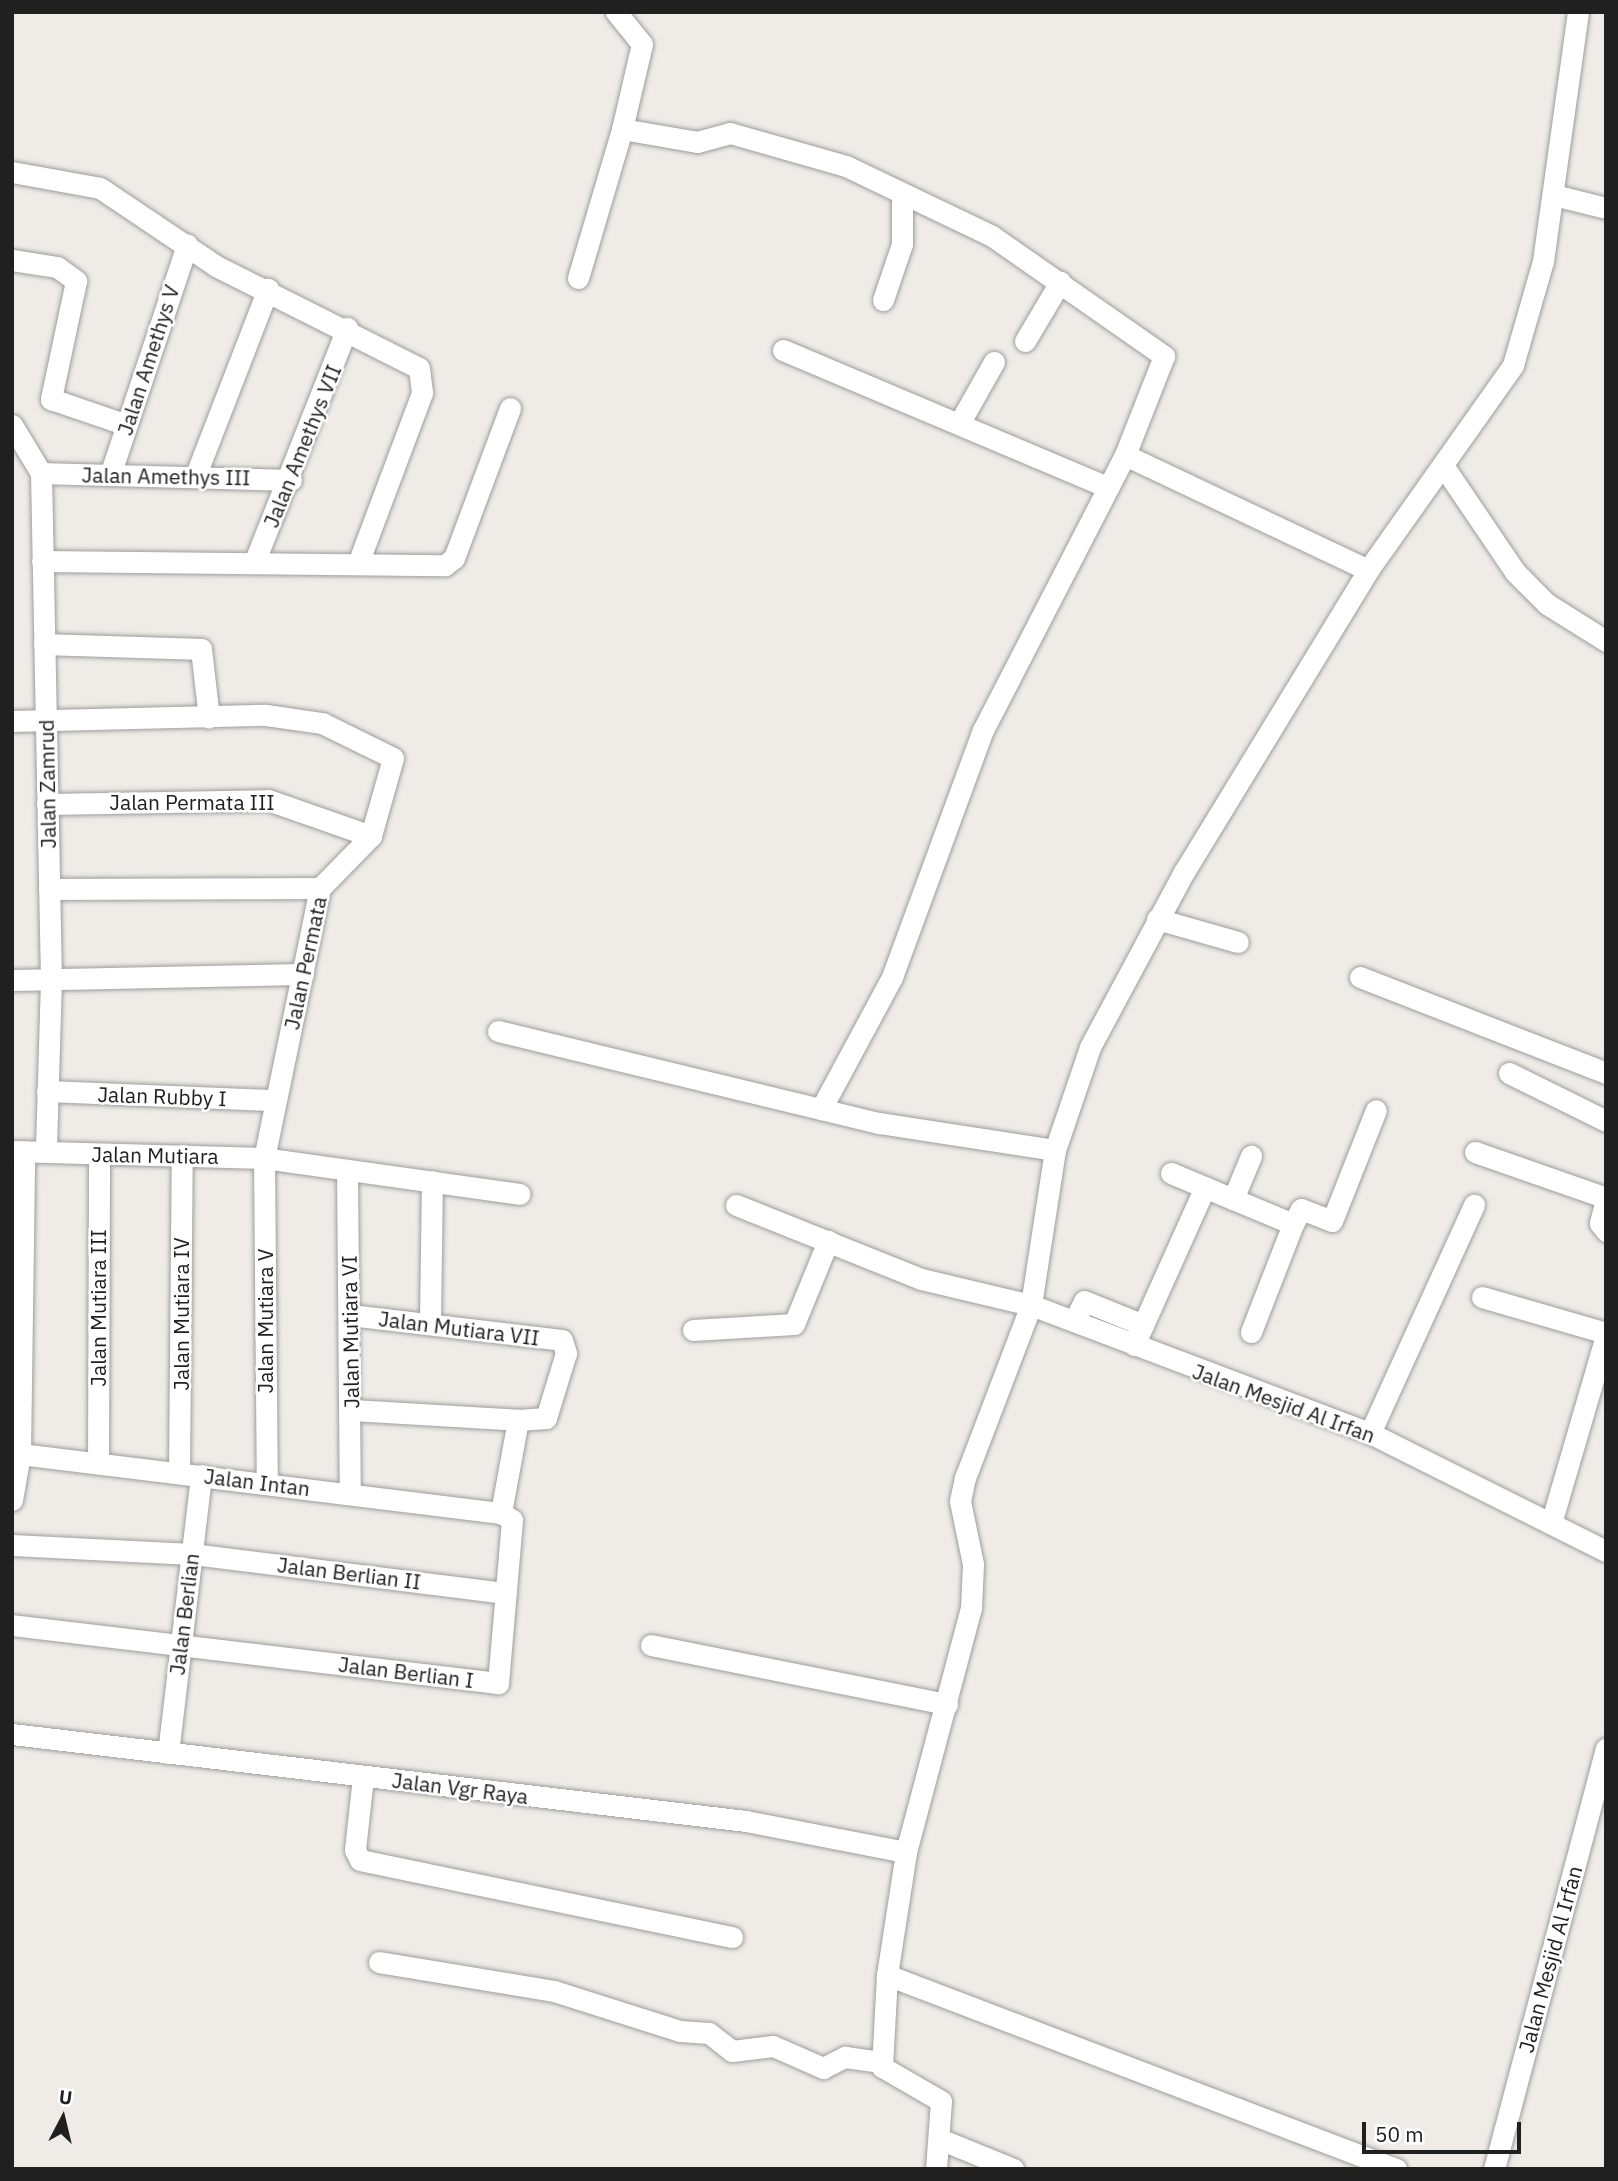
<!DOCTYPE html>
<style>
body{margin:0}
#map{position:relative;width:1618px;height:2181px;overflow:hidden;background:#efece7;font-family:"IBM Plex Sans",sans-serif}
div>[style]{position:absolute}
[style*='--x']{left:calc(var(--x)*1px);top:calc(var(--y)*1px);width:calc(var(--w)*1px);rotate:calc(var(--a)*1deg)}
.roads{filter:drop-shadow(0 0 2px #9d9d9d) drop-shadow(0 0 2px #9d9d9d)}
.street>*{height:21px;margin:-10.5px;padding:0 10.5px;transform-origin:10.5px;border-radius:10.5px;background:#fff}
span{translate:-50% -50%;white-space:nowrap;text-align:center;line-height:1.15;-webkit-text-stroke:5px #fff;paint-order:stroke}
.street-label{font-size:21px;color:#202020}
.frame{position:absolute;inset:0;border:14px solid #202020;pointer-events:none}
.north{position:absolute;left:28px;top:2083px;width:70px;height:70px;-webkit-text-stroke:5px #fff;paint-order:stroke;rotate:7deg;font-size:19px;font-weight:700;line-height:28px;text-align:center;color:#202020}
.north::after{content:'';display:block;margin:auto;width:24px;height:32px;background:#202020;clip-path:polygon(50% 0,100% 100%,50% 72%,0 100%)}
.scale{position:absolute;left:1362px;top:2122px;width:159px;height:32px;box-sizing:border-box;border:4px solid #202020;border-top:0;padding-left:9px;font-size:21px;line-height:24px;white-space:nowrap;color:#202020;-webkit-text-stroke:5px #fff;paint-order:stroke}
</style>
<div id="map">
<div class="roads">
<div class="street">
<i style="--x:616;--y:12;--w:41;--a:50.9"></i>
<i style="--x:642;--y:44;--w:87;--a:103.2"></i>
<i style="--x:12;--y:172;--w:89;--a:10.3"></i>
<i style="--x:100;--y:188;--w:140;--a:33.9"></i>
<i style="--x:216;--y:266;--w:227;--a:26.7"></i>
<i style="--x:419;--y:368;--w:25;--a:83"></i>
<i style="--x:422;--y:393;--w:179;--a:110.6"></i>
<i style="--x:1554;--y:195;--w:54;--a:14"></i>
<i style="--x:12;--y:260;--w:46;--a:8.8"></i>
<i style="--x:57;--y:267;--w:24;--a:36"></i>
<i style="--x:76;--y:281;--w:121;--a:102"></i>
<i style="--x:51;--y:399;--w:80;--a:18.9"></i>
<i style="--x:578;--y:278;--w:155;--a:-73.5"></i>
<i style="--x:622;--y:129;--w:76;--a:9.8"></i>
<i style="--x:697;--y:142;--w:34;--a:-15"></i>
<i style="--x:730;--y:133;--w:121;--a:15.9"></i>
<i style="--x:846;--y:166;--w:162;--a:25.6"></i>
<i style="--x:992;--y:236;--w:210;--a:34.9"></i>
<i style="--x:1164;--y:356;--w:106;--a:111.5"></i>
<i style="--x:1125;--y:455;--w:269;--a:25.3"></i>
<i style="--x:883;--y:300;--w:59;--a:-71.3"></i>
<i style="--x:902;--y:244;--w:50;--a:-90"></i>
<i style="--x:1025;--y:341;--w:69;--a:-59.3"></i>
<i style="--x:783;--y:350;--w:353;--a:22.9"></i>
<i style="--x:960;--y:422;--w:69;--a:-60.5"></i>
<i style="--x:12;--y:425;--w:56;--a:58.9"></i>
<i style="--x:41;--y:473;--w:506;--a:88.87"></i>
<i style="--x:51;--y:979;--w:172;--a:91.7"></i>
<i style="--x:1444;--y:467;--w:127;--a:55.9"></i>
<i style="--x:1515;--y:572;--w:45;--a:45"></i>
<i style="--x:1547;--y:604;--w:70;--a:32.1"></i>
<i style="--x:41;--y:473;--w:250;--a:1.6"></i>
<i style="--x:110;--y:475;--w:243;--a:-71.5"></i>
<i style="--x:195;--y:477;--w:202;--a:-68.8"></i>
<i style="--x:42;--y:561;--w:403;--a:0.6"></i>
<i style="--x:445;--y:565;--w:11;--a:-38"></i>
<i style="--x:454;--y:558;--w:160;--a:-69.5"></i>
<i style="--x:254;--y:563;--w:253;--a:-68.4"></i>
<i style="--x:44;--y:644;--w:157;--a:1.8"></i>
<i style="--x:201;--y:649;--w:69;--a:83.4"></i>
<i style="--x:12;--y:721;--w:254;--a:-1.4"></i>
<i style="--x:266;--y:715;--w:57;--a:8.1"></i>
<i style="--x:322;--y:723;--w:79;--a:26.2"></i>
<i style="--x:393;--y:758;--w:81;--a:105.8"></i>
<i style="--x:371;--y:836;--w:73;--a:134.4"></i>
<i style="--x:320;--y:888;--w:276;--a:101.7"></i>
<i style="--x:264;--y:1158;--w:326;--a:89.5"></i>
<i style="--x:47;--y:804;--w:221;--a:-1"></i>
<i style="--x:268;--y:800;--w:109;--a:19.3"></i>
<i style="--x:49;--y:889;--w:271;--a:-0.2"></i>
<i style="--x:1157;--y:919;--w:84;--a:15.9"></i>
<i style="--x:1360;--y:977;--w:264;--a:21.3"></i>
<i style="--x:12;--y:980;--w:291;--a:-1.2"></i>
<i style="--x:498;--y:1031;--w:392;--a:13.6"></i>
<i style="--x:879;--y:1123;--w:178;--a:8.7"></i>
<i style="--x:1509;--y:1073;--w:108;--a:26.3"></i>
<i style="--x:47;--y:1091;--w:229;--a:2.3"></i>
<i style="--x:821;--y:1109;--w:150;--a:-61.7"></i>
<i style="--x:892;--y:977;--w:263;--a:-69.8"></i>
<i style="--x:983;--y:730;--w:309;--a:-62.7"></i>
<i style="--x:12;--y:1151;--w:252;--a:1.6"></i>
<i style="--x:264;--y:1158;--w:258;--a:8"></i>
<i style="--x:1475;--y:1152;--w:139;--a:19.3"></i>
<i style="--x:347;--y:1170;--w:324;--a:89.5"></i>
<i style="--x:1171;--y:1173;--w:67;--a:22.8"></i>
<i style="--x:1233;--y:1199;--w:47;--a:-67.3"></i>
<i style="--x:1233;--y:1199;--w:65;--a:22.6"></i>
<i style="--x:1293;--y:1224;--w:116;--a:111.3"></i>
<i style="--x:1606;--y:1200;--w:24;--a:105"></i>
<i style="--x:1600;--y:1223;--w:10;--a:53"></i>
<i style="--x:736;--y:1205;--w:199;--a:21.8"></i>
<i style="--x:921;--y:1279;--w:113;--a:13.3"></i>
<i style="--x:1031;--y:1305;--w:362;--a:20.7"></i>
<i style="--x:1370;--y:1433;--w:264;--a:26.6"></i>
<i style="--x:1293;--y:1224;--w:17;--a:-62"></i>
<i style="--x:1301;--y:1209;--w:33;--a:21"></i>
<i style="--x:1332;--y:1221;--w:119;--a:-68.4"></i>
<i style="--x:1482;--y:1297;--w:129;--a:16.2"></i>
<i style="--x:350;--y:1315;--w:213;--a:6.7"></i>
<i style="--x:562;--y:1340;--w:14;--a:73"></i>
<i style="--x:566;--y:1353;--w:68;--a:107.1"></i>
<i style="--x:546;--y:1418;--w:28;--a:176"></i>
<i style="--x:430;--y:1321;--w:140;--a:-89.2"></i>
<i style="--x:1074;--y:1321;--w:22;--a:-63"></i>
<i style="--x:1084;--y:1301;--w:64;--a:22.1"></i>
<i style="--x:693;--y:1330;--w:101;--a:-3.4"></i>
<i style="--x:794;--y:1324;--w:90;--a:-67.7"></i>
<i style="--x:1134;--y:1345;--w:173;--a:-65.8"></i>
<i style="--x:352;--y:1410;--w:166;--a:3.4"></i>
<i style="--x:518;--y:1420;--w:95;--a:100.4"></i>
<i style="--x:1370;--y:1433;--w:251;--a:-65.5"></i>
<i style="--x:12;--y:1453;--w:493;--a:7"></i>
<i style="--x:501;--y:1513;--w:13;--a:32"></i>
<i style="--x:512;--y:1520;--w:164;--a:94.9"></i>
<i style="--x:498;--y:1683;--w:489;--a:-173.2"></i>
<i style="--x:98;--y:1463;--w:309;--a:-89.8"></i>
<i style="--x:179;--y:1473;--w:318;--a:-89.5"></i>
<i style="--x:12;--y:1500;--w:47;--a:-80.1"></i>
<i style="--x:20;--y:1454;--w:303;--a:-89.2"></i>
<i style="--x:1552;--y:1520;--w:193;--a:-73.7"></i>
<i style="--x:12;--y:1545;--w:180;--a:2.9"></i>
<i style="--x:192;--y:1554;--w:316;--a:7.1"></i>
<i style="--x:651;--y:1645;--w:302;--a:11.3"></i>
<i style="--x:12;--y:1734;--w:739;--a:6.76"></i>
<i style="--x:746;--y:1821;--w:163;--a:11"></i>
<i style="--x:168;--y:1753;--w:280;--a:-83.2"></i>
<i style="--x:363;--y:1777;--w:73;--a:96.3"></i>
<i style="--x:355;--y:1850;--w:11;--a:63"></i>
<i style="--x:360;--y:1860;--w:380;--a:11.7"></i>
<i style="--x:379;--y:1962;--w:177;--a:9.4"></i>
<i style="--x:554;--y:1991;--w:132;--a:17.6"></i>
<i style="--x:680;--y:2031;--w:29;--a:4"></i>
<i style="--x:709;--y:2033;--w:29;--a:38"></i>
<i style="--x:732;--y:2051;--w:41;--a:-7"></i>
<i style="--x:773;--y:2046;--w:55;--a:23.7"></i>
<i style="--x:823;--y:2068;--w:25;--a:-27"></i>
<i style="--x:845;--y:2057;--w:36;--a:8"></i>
<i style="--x:887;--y:1975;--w:545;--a:20.86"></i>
<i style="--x:942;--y:2140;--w:77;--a:22.2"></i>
<i style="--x:936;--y:2169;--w:68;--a:-85.8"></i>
<i style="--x:941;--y:2101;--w:68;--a:-150"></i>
<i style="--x:882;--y:2067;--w:92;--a:-86.9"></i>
<i style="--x:887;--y:1975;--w:124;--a:-81.2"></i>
<i style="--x:906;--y:1852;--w:253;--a:-75.1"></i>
<i style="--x:971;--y:1608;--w:44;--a:-87.4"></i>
<i style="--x:973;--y:1564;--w:64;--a:-101.7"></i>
<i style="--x:960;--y:1501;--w:24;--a:-78"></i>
<i style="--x:965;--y:1478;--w:185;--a:-69.1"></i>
<i style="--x:1031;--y:1305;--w:157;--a:-81.2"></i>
<i style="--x:1055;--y:1150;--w:109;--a:-71.2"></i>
<i style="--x:1090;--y:1047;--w:199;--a:-61.8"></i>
<i style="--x:1184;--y:872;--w:354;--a:-58.6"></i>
<i style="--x:1368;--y:570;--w:251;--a:-54.7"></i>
<i style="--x:1513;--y:365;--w:108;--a:-73.9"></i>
<i style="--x:1543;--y:261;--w:251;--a:-82"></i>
<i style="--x:1494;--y:2169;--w:435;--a:-75.1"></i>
</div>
</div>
<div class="street-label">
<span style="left:148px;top:360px;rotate:-72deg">Jalan Amethys V</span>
<span style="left:302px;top:446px;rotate:-68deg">Jalan Amethys VII</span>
<span style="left:166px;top:476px;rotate:1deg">Jalan Amethys III</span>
<span style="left:47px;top:784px;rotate:-91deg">Jalan Zamrud</span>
<span style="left:192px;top:802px">Jalan Permata III</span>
<span style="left:305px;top:963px;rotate:-78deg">Jalan Permata</span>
<span style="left:162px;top:1096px;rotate:2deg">Jalan Rubby I</span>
<span style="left:155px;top:1155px;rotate:1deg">Jalan Mutiara</span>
<span style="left:98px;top:1308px;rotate:-90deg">Jalan Mutiara III</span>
<span style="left:181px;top:1314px;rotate:-90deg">Jalan Mutiara IV</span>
<span style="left:265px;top:1321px;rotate:-90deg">Jalan Mutiara V</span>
<span style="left:459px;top:1328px;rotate:7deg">Jalan Mutiara VII</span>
<span style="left:350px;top:1332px;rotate:-91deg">Jalan Mutiara VI</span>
<span style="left:1284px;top:1403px;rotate:20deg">Jalan Mesjid Al Irfan</span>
<span style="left:257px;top:1482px;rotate:7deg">Jalan Intan</span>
<span style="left:349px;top:1573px;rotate:7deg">Jalan Berlian II</span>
<span style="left:184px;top:1614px;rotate:-83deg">Jalan Berlian</span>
<span style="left:406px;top:1672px;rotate:7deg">Jalan Berlian I</span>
<span style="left:460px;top:1788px;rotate:7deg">Jalan Vgr Raya</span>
<span style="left:1550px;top:1959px;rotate:-75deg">Jalan Mesjid Al Irfan</span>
</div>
<div class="frame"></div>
<div class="north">U</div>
<div class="scale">50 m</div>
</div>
